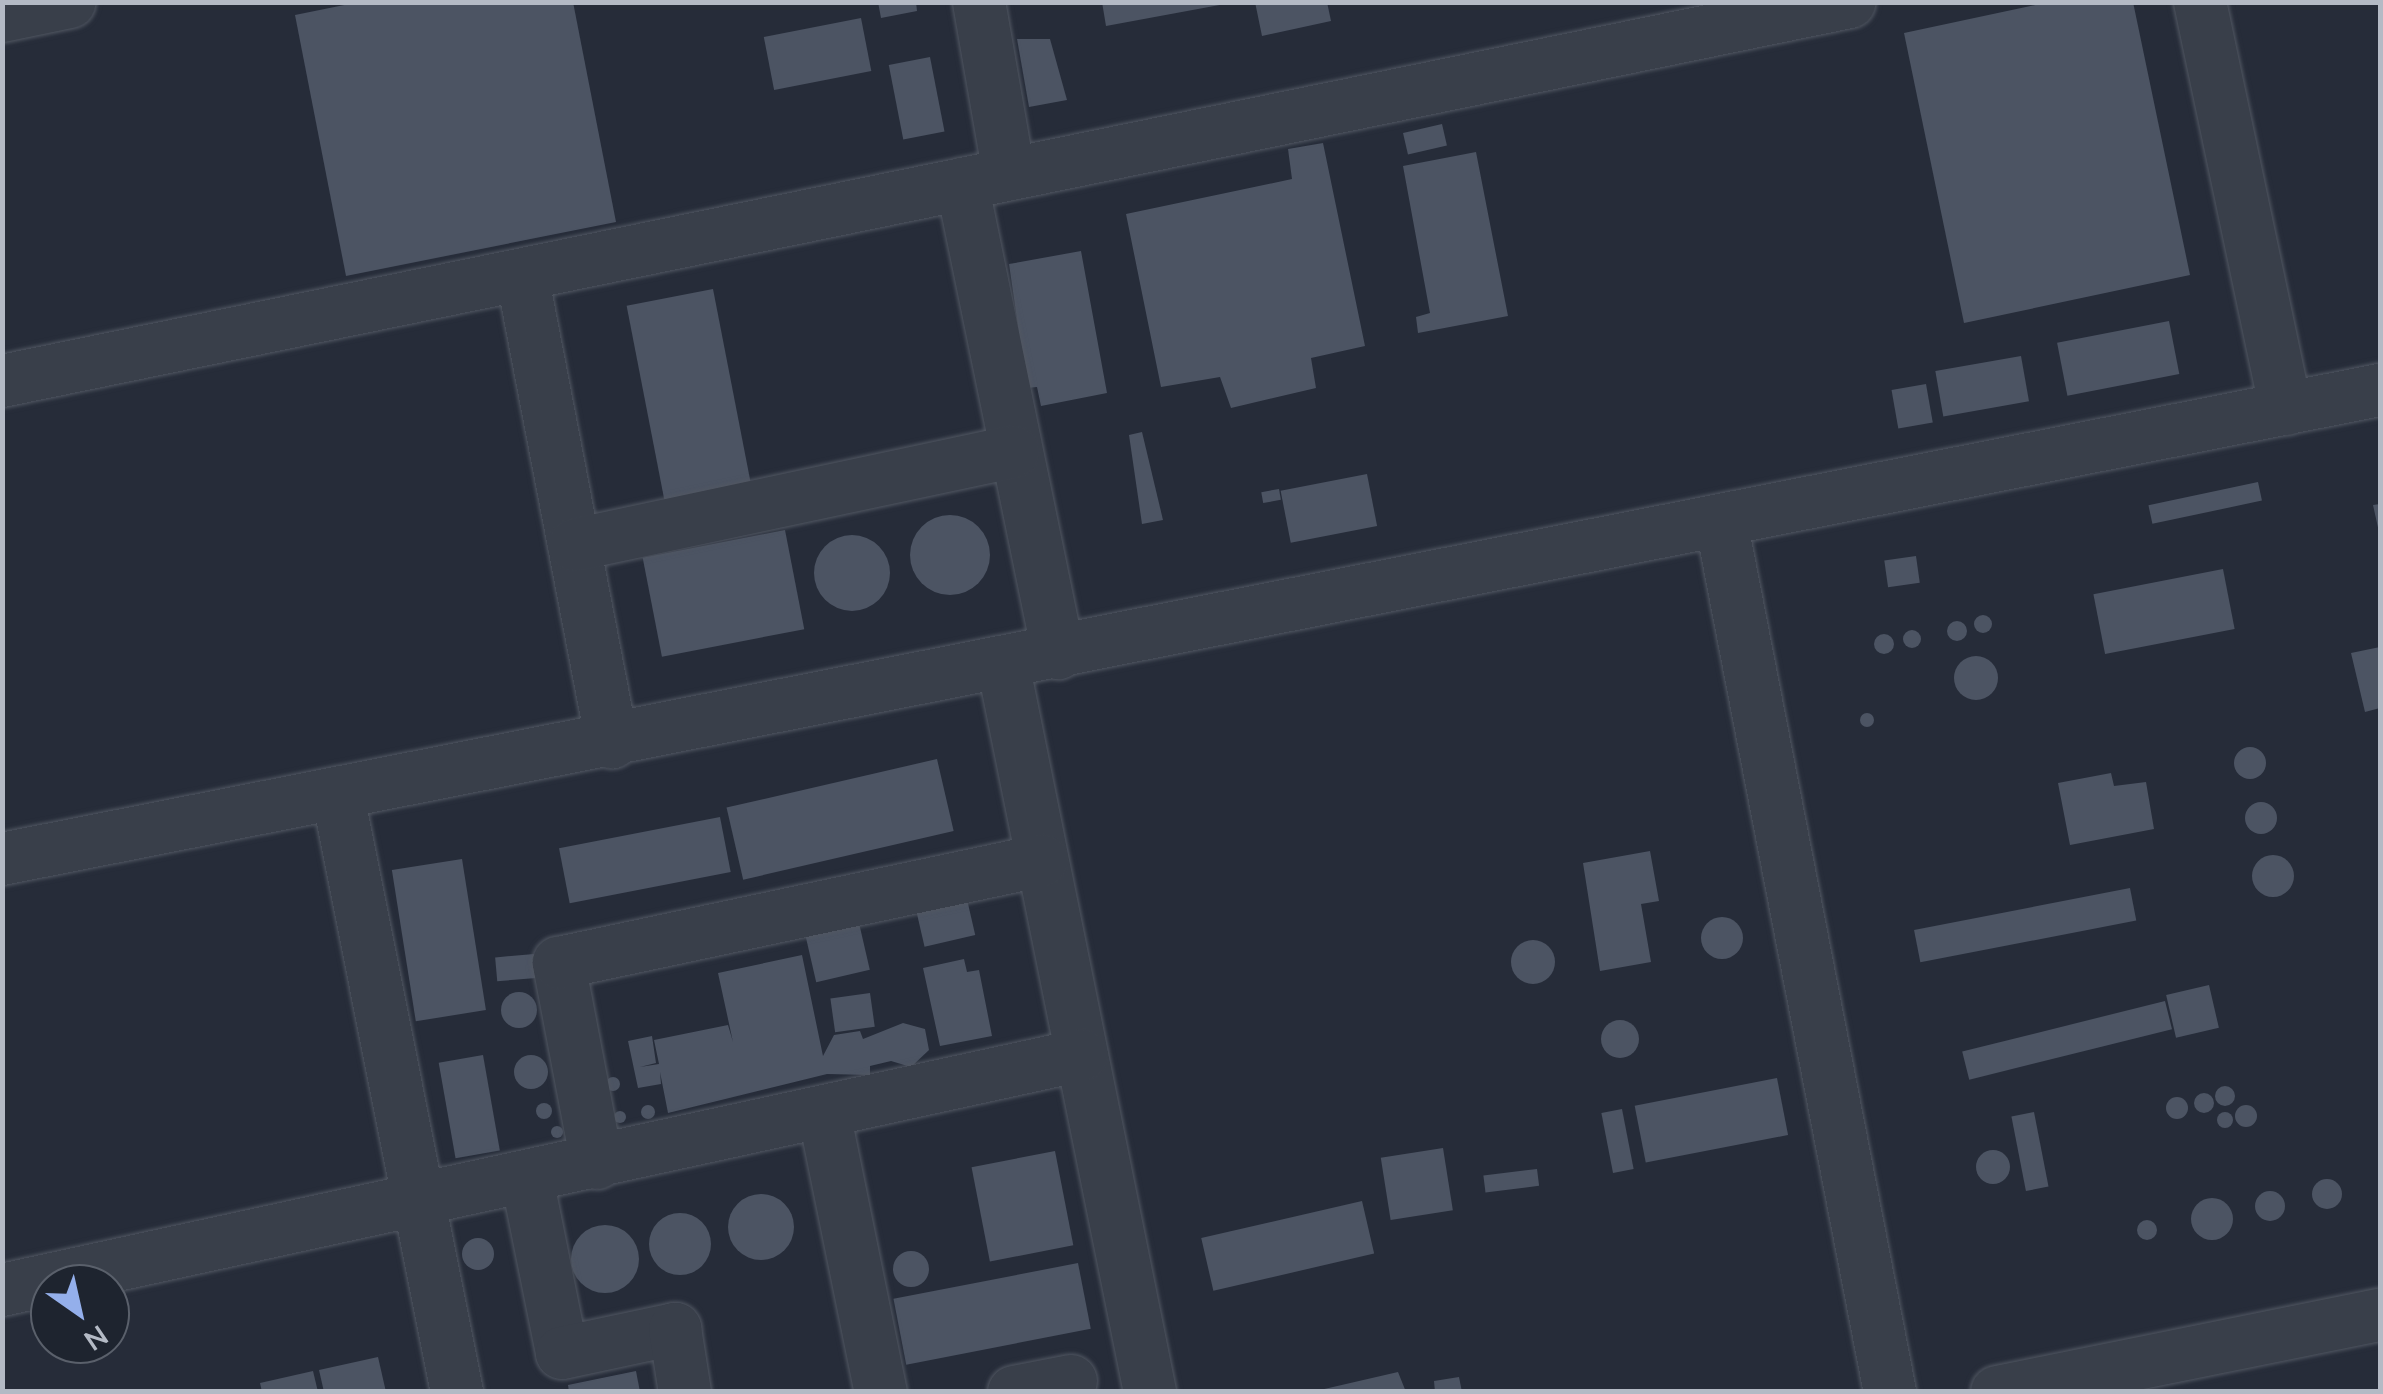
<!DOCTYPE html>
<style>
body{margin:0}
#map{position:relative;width:2383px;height:1394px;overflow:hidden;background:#262c39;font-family:"Nunito Sans",sans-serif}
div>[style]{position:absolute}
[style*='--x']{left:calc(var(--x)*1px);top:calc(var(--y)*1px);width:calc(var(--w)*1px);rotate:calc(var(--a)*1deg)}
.building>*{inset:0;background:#4c5463;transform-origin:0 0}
.round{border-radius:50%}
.roads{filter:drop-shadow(0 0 2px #515762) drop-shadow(0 0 2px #515762)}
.minor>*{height:52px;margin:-26px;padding:0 26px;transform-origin:26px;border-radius:26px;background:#393f4a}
span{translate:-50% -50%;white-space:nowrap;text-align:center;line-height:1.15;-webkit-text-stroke:8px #1e242f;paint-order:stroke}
.frame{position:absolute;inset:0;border:5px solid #b4bac5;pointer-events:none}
.north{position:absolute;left:30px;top:1264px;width:100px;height:100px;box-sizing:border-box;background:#1e242f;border:2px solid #5a606b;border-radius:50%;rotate:146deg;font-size:28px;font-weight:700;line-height:40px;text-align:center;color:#b4bac5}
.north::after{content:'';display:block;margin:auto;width:35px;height:45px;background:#94afeb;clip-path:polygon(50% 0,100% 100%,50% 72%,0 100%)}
</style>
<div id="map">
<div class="building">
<i style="clip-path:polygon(359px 2px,573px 2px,616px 222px,346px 276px,295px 15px)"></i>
<i style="clip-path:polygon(878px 2px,916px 2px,917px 11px,881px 18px)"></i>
<i style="clip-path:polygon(1102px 2px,1225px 2px,1225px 4px,1106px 26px)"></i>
<i style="clip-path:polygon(1255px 2px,1327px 2px,1331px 21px,1262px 36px)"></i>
<i style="clip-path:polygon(2049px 2px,2133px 2px,2190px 275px,1964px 323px,1904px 33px)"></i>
<i style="left:861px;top:18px;width:54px;height:99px;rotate:79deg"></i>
<i style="clip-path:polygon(1017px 39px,1050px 39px,1067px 100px,1029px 107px)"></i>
<i style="left:930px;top:57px;width:76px;height:42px;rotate:79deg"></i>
<i style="left:1442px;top:124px;width:22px;height:40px;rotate:77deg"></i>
<i style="clip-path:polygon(1323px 143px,1365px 346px,1311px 358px,1316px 388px,1231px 408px,1220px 377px,1161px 387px,1126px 214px,1292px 179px,1288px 149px)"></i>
<i style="clip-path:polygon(1476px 152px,1508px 316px,1418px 333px,1416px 317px,1430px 313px,1403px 166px)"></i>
<i style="clip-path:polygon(1081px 251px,1107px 393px,1041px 406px,1037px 387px,1027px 388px,1009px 264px)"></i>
<i style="left:713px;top:289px;width:198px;height:88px;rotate:79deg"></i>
<i style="left:2169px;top:321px;width:54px;height:114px;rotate:79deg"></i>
<i style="left:2021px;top:356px;width:46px;height:87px;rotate:80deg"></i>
<i style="left:1926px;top:384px;width:39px;height:35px;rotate:80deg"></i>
<i style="clip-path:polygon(1142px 432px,1163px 520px,1142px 524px,1129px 435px)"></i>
<i style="left:1367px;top:474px;width:53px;height:88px;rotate:79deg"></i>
<i style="left:2258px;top:482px;width:19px;height:112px;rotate:78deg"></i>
<i style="left:1279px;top:489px;width:11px;height:18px;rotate:80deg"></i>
<i style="clip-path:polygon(2380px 504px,2380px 532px,2379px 532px,2373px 505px)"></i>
<i class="round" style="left:910px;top:515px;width:80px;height:80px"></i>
<i style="left:785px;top:530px;width:101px;height:145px;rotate:79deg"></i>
<i class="round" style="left:814px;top:535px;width:76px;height:76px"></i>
<i style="left:1916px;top:556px;width:27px;height:32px;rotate:82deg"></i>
<i style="left:2223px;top:569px;width:61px;height:132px;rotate:79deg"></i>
<i class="round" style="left:1974px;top:615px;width:18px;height:18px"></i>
<i class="round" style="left:1947px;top:621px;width:20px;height:20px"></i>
<i class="round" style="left:1903px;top:630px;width:18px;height:18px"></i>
<i class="round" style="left:1874px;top:634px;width:20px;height:20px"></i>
<i style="clip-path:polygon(2380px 647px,2380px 708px,2365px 712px,2351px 653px)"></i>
<i class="round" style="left:1954px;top:656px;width:44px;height:44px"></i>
<i class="round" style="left:1860px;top:713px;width:14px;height:14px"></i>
<i class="round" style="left:2234px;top:747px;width:32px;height:32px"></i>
<i style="left:937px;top:759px;width:74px;height:216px;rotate:77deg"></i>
<i style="clip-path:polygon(2111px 773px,2114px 786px,2146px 782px,2154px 829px,2070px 845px,2058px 783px)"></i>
<i class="round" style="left:2245px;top:802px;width:32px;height:32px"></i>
<i style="left:720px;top:817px;width:56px;height:164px;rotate:79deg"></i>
<i style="clip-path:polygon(1650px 851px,1659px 901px,1641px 904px,1651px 962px,1600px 971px,1583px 863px)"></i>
<i class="round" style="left:2252px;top:855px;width:42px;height:42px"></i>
<i style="left:462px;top:859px;width:153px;height:71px;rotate:81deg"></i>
<i style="left:2130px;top:888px;width:33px;height:220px;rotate:79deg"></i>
<i style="left:966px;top:895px;width:41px;height:52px;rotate:77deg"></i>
<i class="round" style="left:1701px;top:917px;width:42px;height:42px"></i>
<i style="left:859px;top:923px;width:48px;height:55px;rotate:77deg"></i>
<i class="round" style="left:1511px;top:940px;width:44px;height:44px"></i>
<i style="left:534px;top:954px;width:24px;height:39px;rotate:85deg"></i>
<i style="clip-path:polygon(802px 955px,823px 1056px,834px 1035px,860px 1031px,863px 1039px,903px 1023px,925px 1029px,929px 1050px,911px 1067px,891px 1061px,870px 1066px,870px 1075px,827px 1074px,668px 1113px,660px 1072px,661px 1084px,638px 1088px,628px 1041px,652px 1036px,656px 1063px,640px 1067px,659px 1064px,654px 1040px,728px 1025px,733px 1042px,718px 973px)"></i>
<i style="clip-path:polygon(964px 959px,967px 972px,979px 970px,992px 1036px,940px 1046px,923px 968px)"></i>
<i style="left:2209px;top:985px;width:44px;height:44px;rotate:77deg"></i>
<i class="round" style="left:501px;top:992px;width:36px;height:36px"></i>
<i style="left:870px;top:993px;width:34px;height:40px;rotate:82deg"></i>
<i style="left:2165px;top:1001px;width:29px;height:209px;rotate:76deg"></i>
<i class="round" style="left:1601px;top:1020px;width:38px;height:38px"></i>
<i class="round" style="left:514px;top:1055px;width:34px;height:34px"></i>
<i style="left:483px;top:1055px;width:97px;height:45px;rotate:80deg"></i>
<i class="round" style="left:606px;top:1077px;width:14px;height:14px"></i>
<i style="left:1777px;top:1078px;width:58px;height:145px;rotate:79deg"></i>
<i class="round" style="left:2215px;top:1086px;width:20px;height:20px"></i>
<i class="round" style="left:2194px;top:1093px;width:20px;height:20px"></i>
<i class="round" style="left:2166px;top:1097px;width:22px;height:22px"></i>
<i class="round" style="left:536px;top:1103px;width:16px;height:16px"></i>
<i class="round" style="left:641px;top:1105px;width:14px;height:14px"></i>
<i class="round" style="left:2235px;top:1105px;width:22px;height:22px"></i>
<i style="left:1622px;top:1109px;width:61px;height:21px;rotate:79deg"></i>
<i class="round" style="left:614px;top:1111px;width:12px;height:12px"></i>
<i class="round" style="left:2217px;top:1112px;width:16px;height:16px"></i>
<i style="left:2034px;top:1112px;width:76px;height:23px;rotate:79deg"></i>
<i class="round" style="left:551px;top:1126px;width:12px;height:12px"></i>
<i style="left:1443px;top:1148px;width:63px;height:63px;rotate:81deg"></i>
<i class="round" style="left:1976px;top:1150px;width:34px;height:34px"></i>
<i style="left:1055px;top:1151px;width:96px;height:85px;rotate:79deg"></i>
<i style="left:1537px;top:1169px;width:17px;height:54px;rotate:83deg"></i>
<i class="round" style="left:2312px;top:1179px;width:30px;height:30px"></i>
<i class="round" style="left:2255px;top:1191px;width:30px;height:30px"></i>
<i class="round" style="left:728px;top:1194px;width:66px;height:66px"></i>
<i class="round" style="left:2191px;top:1198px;width:42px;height:42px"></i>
<i style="left:1362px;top:1201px;width:54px;height:165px;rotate:77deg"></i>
<i class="round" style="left:649px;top:1213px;width:62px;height:62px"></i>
<i class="round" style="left:2137px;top:1220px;width:20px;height:20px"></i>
<i class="round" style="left:571px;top:1225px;width:68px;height:68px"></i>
<i class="round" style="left:462px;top:1238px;width:32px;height:32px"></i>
<i class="round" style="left:893px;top:1251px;width:36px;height:36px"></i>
<i style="left:1078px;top:1263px;width:67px;height:188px;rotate:79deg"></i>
<i style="clip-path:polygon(378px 1357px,386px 1392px,324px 1392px,319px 1370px)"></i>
<i style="clip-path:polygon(313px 1371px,318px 1392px,262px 1392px,260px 1383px)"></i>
<i style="clip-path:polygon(636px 1371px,640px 1392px,569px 1392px,568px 1385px)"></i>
<i style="clip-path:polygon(1398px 1372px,1406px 1392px,1321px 1392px,1320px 1390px)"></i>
<i style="clip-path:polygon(1459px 1377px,1462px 1392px,1435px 1392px,1434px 1381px)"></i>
</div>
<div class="roads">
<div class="minor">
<i style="--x:979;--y:2;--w:175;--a:80.1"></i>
<i style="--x:2200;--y:2;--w:416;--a:78.1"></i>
<i style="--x:2;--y:16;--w:69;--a:-11.6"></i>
<i style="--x:962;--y:184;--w:479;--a:78.4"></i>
<i style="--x:522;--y:275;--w:476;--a:79.1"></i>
<i style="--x:2;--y:381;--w:1886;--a:-11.59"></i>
<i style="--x:1721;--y:521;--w:887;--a:79.02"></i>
<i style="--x:574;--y:545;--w:449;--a:-12"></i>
<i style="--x:1003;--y:664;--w:743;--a:78.58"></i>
<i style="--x:338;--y:796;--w:608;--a:78.71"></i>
<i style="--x:2;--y:859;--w:2424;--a:-11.16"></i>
<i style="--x:824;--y:1113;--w:285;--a:78.5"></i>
<i style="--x:597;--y:1163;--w:204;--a:-100.8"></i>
<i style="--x:559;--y:963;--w:494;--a:-12"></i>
<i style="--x:527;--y:1179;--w:177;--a:78.6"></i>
<i style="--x:562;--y:1353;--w:116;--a:-12"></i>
<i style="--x:675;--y:1329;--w:64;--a:81"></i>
<i style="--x:2;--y:1290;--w:1105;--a:-12.28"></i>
<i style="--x:1014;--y:1392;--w:58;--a:-10.9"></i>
<i style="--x:1997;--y:1392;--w:391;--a:-11.4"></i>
</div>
</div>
<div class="frame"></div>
<div class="north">N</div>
</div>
